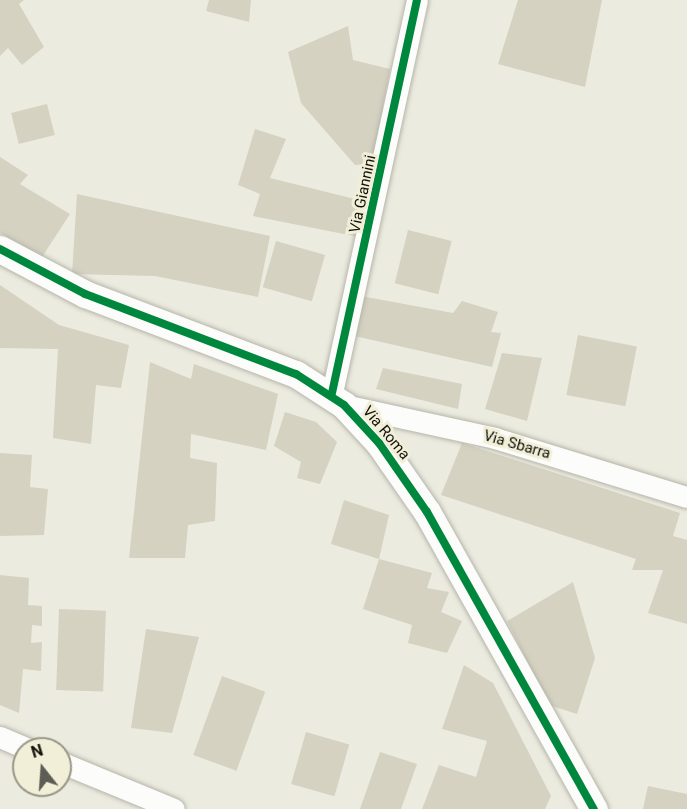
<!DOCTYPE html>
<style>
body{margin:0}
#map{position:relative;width:687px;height:809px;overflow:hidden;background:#ecebdf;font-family:Roboto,sans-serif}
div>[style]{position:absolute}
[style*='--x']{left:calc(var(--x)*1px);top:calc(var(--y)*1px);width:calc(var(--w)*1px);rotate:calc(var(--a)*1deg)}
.building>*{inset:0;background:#d5d2c1;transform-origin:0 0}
.roads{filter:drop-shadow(0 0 2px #b6b5ab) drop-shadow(0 0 2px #b6b5ab)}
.minor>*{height:21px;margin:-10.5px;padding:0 10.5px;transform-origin:10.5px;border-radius:10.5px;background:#fcfcfa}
.tertiary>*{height:27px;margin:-13.5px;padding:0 13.5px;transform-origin:13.5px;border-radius:13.5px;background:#fcfcfa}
.cycleway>*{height:8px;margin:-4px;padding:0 4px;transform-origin:4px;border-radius:4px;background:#00873e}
span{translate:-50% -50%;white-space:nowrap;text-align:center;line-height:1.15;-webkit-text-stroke:6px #f2efd9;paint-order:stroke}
.street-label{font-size:15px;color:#12110a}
.north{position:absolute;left:12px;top:737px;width:60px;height:60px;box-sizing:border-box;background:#f2efd9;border:2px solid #989686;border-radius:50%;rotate:343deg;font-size:16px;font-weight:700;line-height:24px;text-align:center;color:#12110a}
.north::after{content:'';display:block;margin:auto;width:21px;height:27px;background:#5e5d55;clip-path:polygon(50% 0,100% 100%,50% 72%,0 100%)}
</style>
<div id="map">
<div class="building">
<i style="clip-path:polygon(0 0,24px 0,19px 4px,44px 47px,22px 65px,8px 48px,0 56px)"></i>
<i style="clip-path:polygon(209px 0,251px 0,249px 22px,206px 11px)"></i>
<i style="clip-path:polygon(518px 0,602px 0,585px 87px,498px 64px)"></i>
<i style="clip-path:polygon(348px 26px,353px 60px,390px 69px,372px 164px,355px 165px,301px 103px,288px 52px)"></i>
<i style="left:47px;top:104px;width:32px;height:37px;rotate:76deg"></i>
<i style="clip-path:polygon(255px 129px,286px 139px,270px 178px,367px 202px,359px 237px,253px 216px,260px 194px,238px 185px)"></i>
<i style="clip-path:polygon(0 157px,28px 175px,20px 184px,70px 214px,42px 257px,0 233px)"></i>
<i style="clip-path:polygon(77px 194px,270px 236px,258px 297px,155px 276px,72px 274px)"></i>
<i style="left:408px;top:230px;width:45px;height:55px;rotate:14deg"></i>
<i style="left:276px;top:241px;width:51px;height:48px;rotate:16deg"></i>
<i style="clip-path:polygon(0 285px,59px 325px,129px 345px,121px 388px,96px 385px,91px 444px,53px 438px,58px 349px,0 348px)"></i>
<i style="clip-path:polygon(361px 296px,453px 313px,462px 301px,498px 312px,491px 332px,501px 333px,492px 367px,350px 335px)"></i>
<i style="left:578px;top:335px;width:60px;height:61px;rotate:11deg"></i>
<i style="clip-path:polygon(502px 353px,542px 358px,527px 421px,485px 409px)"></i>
<i style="clip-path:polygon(150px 362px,191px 379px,194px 364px,278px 394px,266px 450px,191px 434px,190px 458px,217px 463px,215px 521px,188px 525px,185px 558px,129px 558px)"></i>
<i style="clip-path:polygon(383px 368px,462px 384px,458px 409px,376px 389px)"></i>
<i style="clip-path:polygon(285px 412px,316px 422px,337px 442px,320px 484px,297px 478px,301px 462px,274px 446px)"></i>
<i style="clip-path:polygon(462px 443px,680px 513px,673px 536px,687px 540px,687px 624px,648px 613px,663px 570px,632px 570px,636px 559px,441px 495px)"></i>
<i style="clip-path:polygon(0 453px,32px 455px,30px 487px,48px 489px,44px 535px,0 536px)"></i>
<i style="clip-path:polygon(344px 500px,389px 515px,379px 559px,432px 573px,427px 588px,449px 592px,441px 612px,462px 621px,447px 653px,408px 643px,412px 625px,363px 609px,379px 559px,331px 544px)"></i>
<i style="clip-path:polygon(0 575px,29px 578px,28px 605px,42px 606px,42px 626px,32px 625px,31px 643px,42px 642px,41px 671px,23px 669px,19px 713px,0 705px)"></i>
<i style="clip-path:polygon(573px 582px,595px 658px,577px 714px,549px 705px,507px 621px)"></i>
<i style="left:59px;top:609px;width:47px;height:81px;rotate:2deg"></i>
<i style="clip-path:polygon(146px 629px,199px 637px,172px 733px,131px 728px)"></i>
<i style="clip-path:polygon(464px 665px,493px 683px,551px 796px,545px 809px,422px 809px,439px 765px,476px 777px,487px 741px,442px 729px)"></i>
<i style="left:222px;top:676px;width:46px;height:84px;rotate:20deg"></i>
<i style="left:306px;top:732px;width:45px;height:54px;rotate:16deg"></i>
<i style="clip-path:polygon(380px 752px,417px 764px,401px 809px,360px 809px)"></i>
<i style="clip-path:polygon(648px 786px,687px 794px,687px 809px,643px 809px)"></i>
</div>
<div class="roads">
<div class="minor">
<i style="--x:332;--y:393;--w:402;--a:-77.8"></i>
<i style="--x:344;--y:405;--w:155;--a:12.3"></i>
<i style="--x:495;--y:438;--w:201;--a:17.1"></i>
<i style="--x:0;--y:737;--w:30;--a:23"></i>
<i style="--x:60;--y:762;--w:123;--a:22.4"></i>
</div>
<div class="tertiary">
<i style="--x:0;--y:249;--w:96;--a:27.9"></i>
<i style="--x:85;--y:294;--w:226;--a:20.8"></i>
<i style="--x:296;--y:374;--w:57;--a:32.9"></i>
<i style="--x:344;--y:405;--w:52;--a:47.4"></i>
<i style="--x:379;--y:443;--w:84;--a:55.2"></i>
<i style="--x:427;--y:512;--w:341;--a:60.7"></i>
</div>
</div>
<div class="cycleway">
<i style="--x:0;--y:249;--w:96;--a:27.9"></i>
<i style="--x:85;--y:294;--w:226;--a:20.8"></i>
<i style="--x:296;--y:374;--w:57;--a:32.9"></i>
<i style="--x:344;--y:405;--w:52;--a:47.4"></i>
<i style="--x:379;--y:443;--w:84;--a:55.2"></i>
<i style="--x:427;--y:512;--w:341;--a:60.7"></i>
<i style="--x:332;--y:393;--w:402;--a:-77.8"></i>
</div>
<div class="street-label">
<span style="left:363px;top:194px;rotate:-78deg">Via Giannini</span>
<span style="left:386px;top:433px;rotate:50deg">Via Roma</span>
<span style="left:517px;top:445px;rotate:16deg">Via Sbarra</span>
</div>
<div class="north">N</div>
</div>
